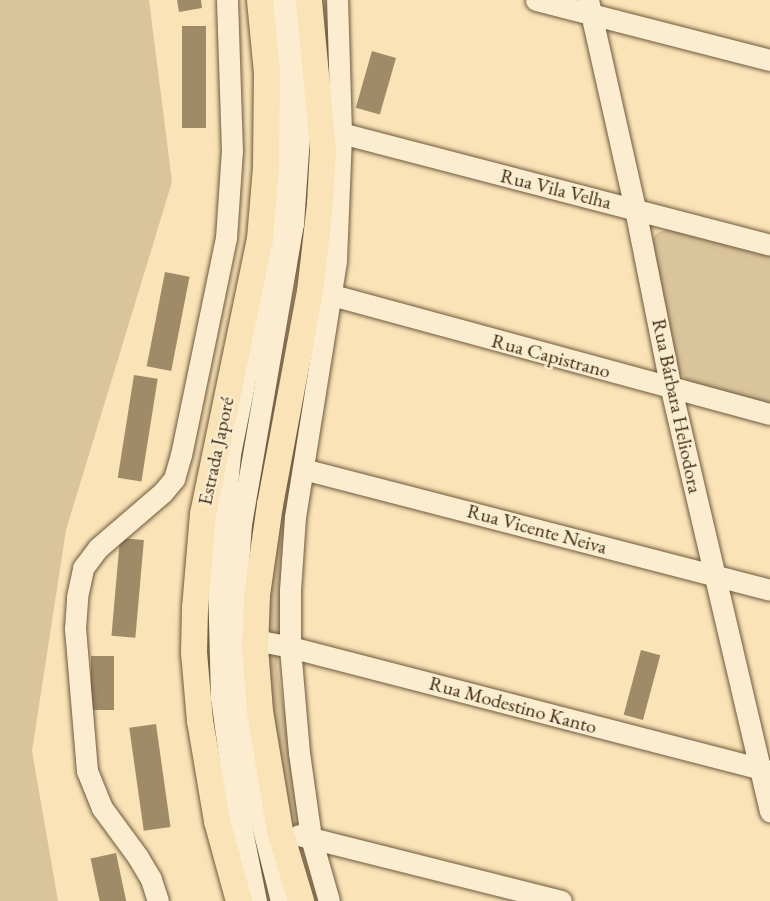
<!DOCTYPE html>
<meta charset="utf-8">
<style>
body{margin:0}
#map{position:relative;width:770px;height:901px;overflow:hidden;background:#fae3b6;font-family:"EB Garamond",serif}
div>[style]{position:absolute}
[style*='--x']{left:calc(var(--x)*1px);top:calc(var(--y)*1px);width:calc(var(--w)*1px);rotate:calc(var(--a)*1deg)}
.green>*{inset:0;background:#dac49b}
.building>*{inset:0;background:#a08b69;transform-origin:0 0}
.roads{filter:drop-shadow(0 0 2px #6e593e) drop-shadow(0 0 2px #6e593e)}
.minor>*{height:21px;margin:-10.5px;padding:0 10.5px;transform-origin:10.5px;border-radius:10.5px;background:#fcedd0}
.major>*{height:26px;margin:-13px;padding:0 13px;transform-origin:13px;border-radius:13px;background:#fae3b6}
span{translate:-50% -50%;white-space:nowrap;text-align:center;line-height:1.15;-webkit-text-stroke:4.5px #fcedd0;paint-order:stroke}
.street-label{font-size:20px;color:#3f2b16}
</style>
<div id="map">
<div class="green">
<i style="clip-path:polygon(0 0,149px 0,172px 182px,66px 530px,32px 751px,58px 901px,0 901px)"></i>
<i style="clip-path:polygon(322px 0,329px 0,335px 209px,291px 484px,277px 667px,301px 813px,325px 901px,311px 901px,284px 818px,264px 667px,276px 485px,325px 68px)"></i>
<i style="clip-path:polygon(668px 229px,770px 254px,770px 406px,695px 387px,679px 373px,671px 361px,649px 244px,657px 233px)"></i>
</div>
<div class="building">
<i style="clip-path:polygon(177px 0,201px 0,202px 8px,179px 12px)"></i>
<i style="left:182px;top:26px;width:24px;height:102px"></i>
<i style="left:372px;top:51px;width:25px;height:59px;rotate:16deg"></i>
<i style="left:165px;top:272px;width:25px;height:96px;rotate:11deg"></i>
<i style="left:134px;top:375px;width:24px;height:104px;rotate:9deg"></i>
<i style="left:120px;top:538px;width:24px;height:98px;rotate:5deg"></i>
<i style="left:641px;top:650px;width:20px;height:67px;rotate:15deg"></i>
<i style="left:91px;top:656px;width:23px;height:54px"></i>
<i style="left:156px;top:724px;width:104px;height:27px;rotate:82deg"></i>
<i style="left:116px;top:853px;width:49px;height:26px;rotate:78deg"></i>
</div>
<div class="roads">
<div class="minor">
<i style="--x:536;--y:0;--w:242;--a:14.4"></i>
<i style="--x:588;--y:0;--w:214;--a:77.3"></i>
<i style="--x:635;--y:209;--w:184;--a:78.7"></i>
<i style="--x:671;--y:389;--w:434;--a:76.8"></i>
<i style="--x:341;--y:133;--w:443;--a:14.6"></i>
<i style="--x:332;--y:295;--w:454;--a:15.2"></i>
<i style="--x:303;--y:469;--w:482;--a:14.5"></i>
<i style="--x:255;--y:640;--w:36;--a:11"></i>
<i style="--x:290;--y:647;--w:496;--a:14.5"></i>
<i style="--x:299;--y:835;--w:270;--a:14.1"></i>
<i style="--x:158;--y:901;--w:23;--a:-108"></i>
<i style="--x:151;--y:879;--w:26;--a:-121"></i>
<i style="--x:138;--y:857;--w:61;--a:-126.3"></i>
<i style="--x:102;--y:808;--w:40;--a:-112"></i>
<i style="--x:87;--y:771;--w:143;--a:-94.8"></i>
<i style="--x:75;--y:629;--w:32;--a:-86"></i>
<i style="--x:77;--y:597;--w:30;--a:-78"></i>
<i style="--x:83;--y:568;--w:25;--a:-53"></i>
<i style="--x:98;--y:548;--w:86;--a:-40.7"></i>
<i style="--x:163;--y:492;--w:17;--a:-50"></i>
<i style="--x:174;--y:479;--w:25;--a:-74"></i>
<i style="--x:181;--y:455;--w:222;--a:-78.3"></i>
<i style="--x:226;--y:238;--w:87;--a:-86.1"></i>
<i style="--x:232;--y:151;--w:151;--a:-91.9"></i>
<i style="--x:256;--y:901;--w:118;--a:-101.2"></i>
<i style="--x:233;--y:785;--w:89;--a:-97.8"></i>
<i style="--x:221;--y:697;--w:118;--a:-91.5"></i>
<i style="--x:218;--y:579;--w:126;--a:-84.5"></i>
<i style="--x:230;--y:454;--w:188;--a:-78.6"></i>
<i style="--x:267;--y:270;--w:64;--a:-81.9"></i>
<i style="--x:276;--y:207;--w:57;--a:-85"></i>
<i style="--x:281;--y:150;--w:52;--a:-90"></i>
<i style="--x:281;--y:98;--w:98;--a:-94.1"></i>
<i style="--x:281;--y:901;--w:103;--a:-104"></i>
<i style="--x:256;--y:801;--w:102;--a:-99"></i>
<i style="--x:240;--y:700;--w:83;--a:-94.1"></i>
<i style="--x:234;--y:617;--w:93;--a:-85.7"></i>
<i style="--x:241;--y:524;--w:304;--a:-80.2"></i>
<i style="--x:293;--y:224;--w:89;--a:-86.1"></i>
<i style="--x:299;--y:135;--w:135;--a:-93"></i>
<i style="--x:329;--y:901;--w:66;--a:-105.9"></i>
<i style="--x:311;--y:838;--w:86;--a:-98"></i>
<i style="--x:299;--y:753;--w:106;--a:-94.9"></i>
<i style="--x:290;--y:647;--w:57;--a:-90"></i>
<i style="--x:290;--y:590;--w:73;--a:-86.1"></i>
<i style="--x:295;--y:517;--w:260;--a:-80.9"></i>
<i style="--x:336;--y:260;--w:127;--a:-87.7"></i>
<i style="--x:341;--y:133;--w:133;--a:-91.7"></i>
</div>
<div class="major">
<i style="--x:239;--y:901;--w:83;--a:-105.4"></i>
<i style="--x:217;--y:821;--w:101;--a:-99.6"></i>
<i style="--x:200;--y:721;--w:68;--a:-95"></i>
<i style="--x:194;--y:653;--w:45;--a:-88.7"></i>
<i style="--x:195;--y:608;--w:94;--a:-85.1"></i>
<i style="--x:203;--y:514;--w:281;--a:-78.3"></i>
<i style="--x:260;--y:239;--w:71;--a:-85.2"></i>
<i style="--x:266;--y:168;--w:95;--a:-89.4"></i>
<i style="--x:267;--y:73;--w:73;--a:-95.5"></i>
<i style="--x:301;--y:901;--w:73;--a:-106.7"></i>
<i style="--x:280;--y:831;--w:122;--a:-99.5"></i>
<i style="--x:260;--y:711;--w:63;--a:-94.5"></i>
<i style="--x:255;--y:648;--w:53;--a:-87.8"></i>
<i style="--x:257;--y:595;--w:91;--a:-81.8"></i>
<i style="--x:270;--y:505;--w:217;--a:-79.4"></i>
<i style="--x:310;--y:292;--w:89;--a:-83.5"></i>
<i style="--x:320;--y:204;--w:55;--a:-86.9"></i>
<i style="--x:323;--y:149;--w:150;--a:-95.4"></i>
</div>
</div>
<div class="street-label">
<span style="left:556px;top:189px;rotate:14deg">Rua Vila Velha</span>
<span style="left:551px;top:356px;rotate:15deg">Rua Capistrano</span>
<span style="left:677px;top:406px;rotate:78deg">Rua Bárbara Heliodora</span>
<span style="left:216px;top:451px;rotate:-78deg">Estrada Japoré</span>
<span style="left:537px;top:529px;rotate:15deg">Rua Vicente Neiva</span>
<span style="left:513px;top:705px;rotate:15deg">Rua Modestino Kanto</span>
</div>
</div>
